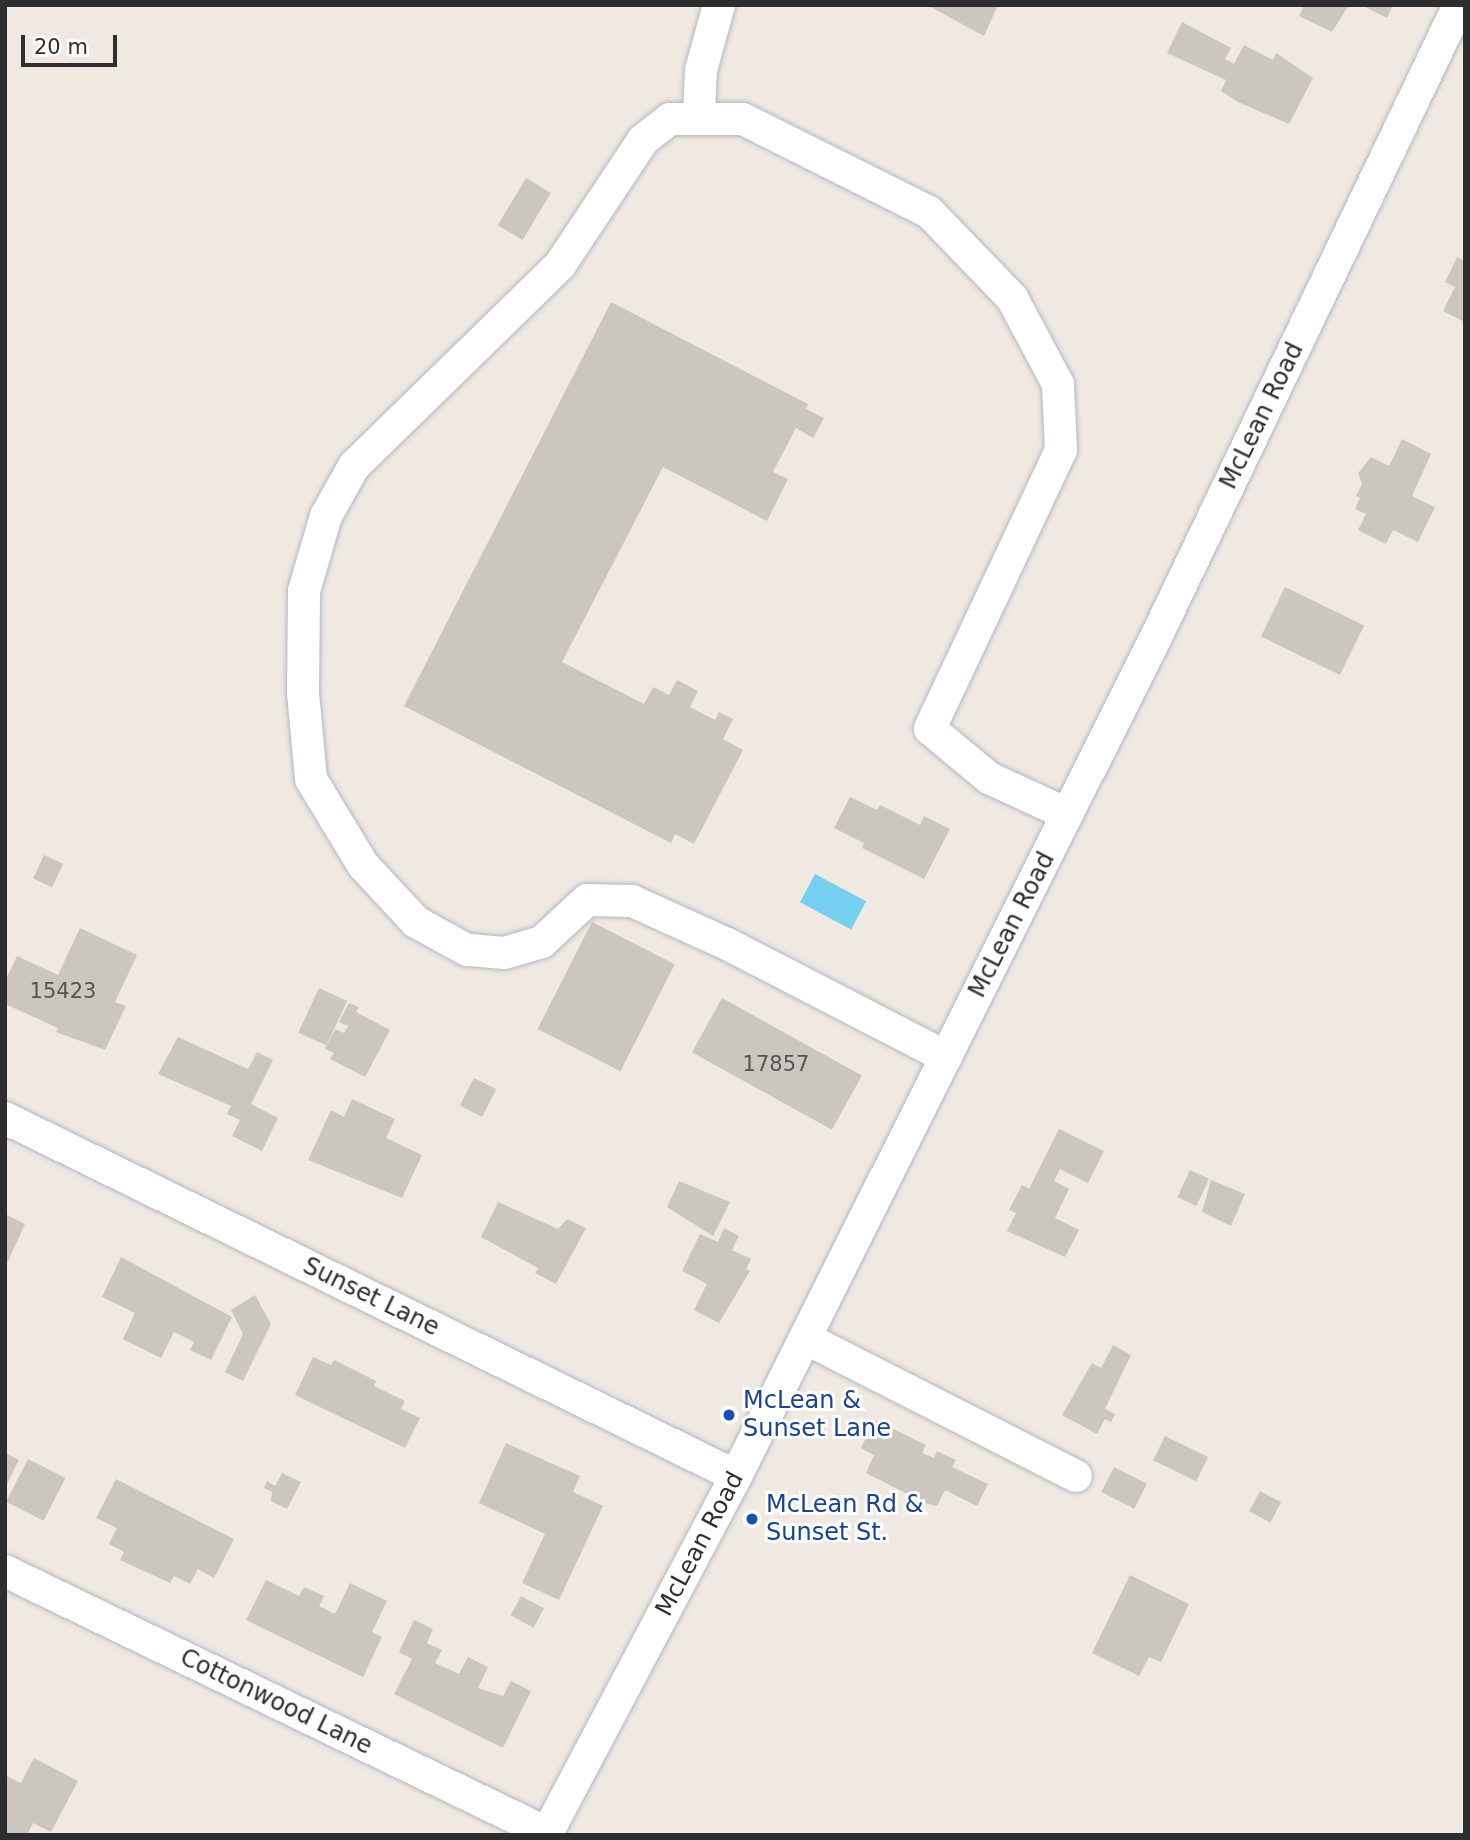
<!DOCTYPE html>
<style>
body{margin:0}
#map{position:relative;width:1470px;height:1840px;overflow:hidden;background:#efe9e1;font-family:"DejaVu Sans",sans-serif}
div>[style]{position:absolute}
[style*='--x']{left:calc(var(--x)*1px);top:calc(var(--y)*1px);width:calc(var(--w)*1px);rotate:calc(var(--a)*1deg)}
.water>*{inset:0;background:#75cff0;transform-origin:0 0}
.building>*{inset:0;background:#cbc7bf;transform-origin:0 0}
.roads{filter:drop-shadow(0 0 2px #b4b7c1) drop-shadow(0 0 2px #b4b7c1)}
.minor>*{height:32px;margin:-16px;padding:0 16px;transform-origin:16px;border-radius:16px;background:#fff}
.dots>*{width:19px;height:19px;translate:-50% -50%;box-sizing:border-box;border:4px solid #fff;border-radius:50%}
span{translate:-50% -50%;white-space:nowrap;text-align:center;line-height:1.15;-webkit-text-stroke:6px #fff;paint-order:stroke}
.number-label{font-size:21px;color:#555452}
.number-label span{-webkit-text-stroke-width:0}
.street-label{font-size:24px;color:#2e2e2e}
.transit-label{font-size:24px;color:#164399}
.left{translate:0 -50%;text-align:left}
.frame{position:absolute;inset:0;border:7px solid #2e2e2e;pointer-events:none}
.scale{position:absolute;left:21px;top:35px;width:96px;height:32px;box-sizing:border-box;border:4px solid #2e2e2e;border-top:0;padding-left:9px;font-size:21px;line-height:24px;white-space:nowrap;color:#2e2e2e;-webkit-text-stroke:5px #fff;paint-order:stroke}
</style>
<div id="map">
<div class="water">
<i style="left:815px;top:874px;width:58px;height:32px;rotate:28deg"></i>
</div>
<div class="building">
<i style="clip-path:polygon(927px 5px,998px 5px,984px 36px)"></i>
<i style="clip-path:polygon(1304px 5px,1349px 5px,1332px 32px,1299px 16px)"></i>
<i style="clip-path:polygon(1361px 5px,1393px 5px,1387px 18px)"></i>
<i style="clip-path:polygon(1182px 22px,1231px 48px,1225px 59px,1234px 64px,1244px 45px,1273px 60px,1276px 53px,1313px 78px,1289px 124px,1238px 102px,1221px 91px,1226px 80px,1167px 53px)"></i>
<i style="left:526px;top:178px;width:29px;height:55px;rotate:31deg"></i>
<i style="clip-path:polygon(1457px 257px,1465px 261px,1465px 322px,1443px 311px,1455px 287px,1445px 282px)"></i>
<i style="clip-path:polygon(611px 302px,808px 404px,806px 409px,824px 418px,813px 438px,796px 428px,773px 472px,788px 479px,767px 521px,663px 467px,562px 662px,644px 704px,653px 687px,669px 695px,677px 680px,698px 691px,690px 707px,715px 720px,719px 712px,733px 719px,723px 739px,743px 750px,694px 844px,675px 834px,671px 843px,404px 706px)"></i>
<i style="clip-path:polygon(1402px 439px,1431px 454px,1412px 496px,1435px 507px,1418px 542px,1393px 530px,1386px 544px,1358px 530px,1366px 514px,1355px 509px,1360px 498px,1356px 496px,1362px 484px,1358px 473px,1371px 457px,1389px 466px)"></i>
<i style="left:1285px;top:587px;width:88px;height:55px;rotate:26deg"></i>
<i style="clip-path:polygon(850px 797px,877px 810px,880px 805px,920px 825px,924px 816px,950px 829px,924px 879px,862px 848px,864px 843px,834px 828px)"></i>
<i style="left:44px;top:855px;width:21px;height:26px;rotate:25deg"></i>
<i style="left:592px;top:922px;width:93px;height:120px;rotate:27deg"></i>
<i style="clip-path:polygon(80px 928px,137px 955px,115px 1002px,126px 1006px,105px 1050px,56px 1032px,58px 1028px,5px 1004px,5px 981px,17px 956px,58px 975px)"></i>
<i style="left:319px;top:988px;width:31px;height:49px;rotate:25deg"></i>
<i style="left:722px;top:998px;width:160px;height:62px;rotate:29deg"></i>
<i style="clip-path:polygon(349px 1003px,359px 1007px,356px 1012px,390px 1030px,365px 1077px,330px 1059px,334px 1053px,325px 1049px,335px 1029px,344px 1033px,348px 1026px,339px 1022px)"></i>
<i style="clip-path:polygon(178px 1037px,248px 1069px,257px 1052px,273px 1060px,251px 1104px,278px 1118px,262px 1151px,232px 1136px,240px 1120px,227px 1114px,231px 1106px,158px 1074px)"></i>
<i style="left:474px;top:1078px;width:25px;height:31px;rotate:27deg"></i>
<i style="clip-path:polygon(352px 1099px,395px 1119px,386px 1138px,422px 1155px,402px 1198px,308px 1160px,331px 1110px,344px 1117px)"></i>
<i style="clip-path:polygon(1059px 1129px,1104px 1151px,1088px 1183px,1060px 1169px,1054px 1181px,1069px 1189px,1055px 1218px,1079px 1230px,1065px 1257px,1007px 1231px,1016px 1213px,1009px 1210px,1022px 1185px,1029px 1189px)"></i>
<i style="left:1190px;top:1170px;width:21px;height:30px;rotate:25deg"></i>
<i style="clip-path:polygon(1211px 1180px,1245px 1194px,1231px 1226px,1202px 1212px)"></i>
<i style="clip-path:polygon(679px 1181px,730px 1202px,713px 1236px,667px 1207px)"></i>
<i style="clip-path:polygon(498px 1202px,558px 1229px,567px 1219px,586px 1228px,556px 1284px,535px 1273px,538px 1268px,481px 1237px)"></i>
<i style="clip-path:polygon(5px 1214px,25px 1224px,5px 1268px)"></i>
<i style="clip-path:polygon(724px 1228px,739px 1236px,732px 1250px,751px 1259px,746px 1269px,750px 1271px,719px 1323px,694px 1310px,707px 1284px,682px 1271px,700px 1234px,718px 1242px)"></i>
<i style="clip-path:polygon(121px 1257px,232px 1317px,211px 1360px,190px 1350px,194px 1342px,174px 1332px,161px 1358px,123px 1339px,135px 1313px,102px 1297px)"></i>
<i style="clip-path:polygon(255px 1295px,271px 1324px,243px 1381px,225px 1372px,243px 1334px,231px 1310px)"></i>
<i style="clip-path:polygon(1113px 1345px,1131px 1355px,1105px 1409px,1115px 1414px,1111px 1422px,1105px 1419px,1097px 1434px,1062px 1415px,1092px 1363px,1101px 1368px)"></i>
<i style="clip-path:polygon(313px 1357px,331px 1365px,334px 1360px,376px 1381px,374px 1386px,405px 1401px,401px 1409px,420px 1418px,405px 1448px,295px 1395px)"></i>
<i style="clip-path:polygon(875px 1420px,926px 1445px,922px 1453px,934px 1458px,937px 1451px,956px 1460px,952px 1467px,988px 1484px,977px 1506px,945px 1490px,937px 1506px,925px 1503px,866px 1473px,874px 1455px,861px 1448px)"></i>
<i style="left:1165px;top:1436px;width:48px;height:27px;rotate:26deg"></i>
<i style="clip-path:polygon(506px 1443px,580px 1476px,573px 1492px,603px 1506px,559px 1600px,522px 1583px,545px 1534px,479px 1503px)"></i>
<i style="clip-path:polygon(5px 1453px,19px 1460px,5px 1488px)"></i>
<i style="left:28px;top:1459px;width:42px;height:48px;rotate:27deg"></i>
<i style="left:1114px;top:1467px;width:37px;height:28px;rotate:27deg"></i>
<i style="clip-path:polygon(282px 1473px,301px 1482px,287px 1509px,271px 1501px,272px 1492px,264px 1488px,267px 1481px,275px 1486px)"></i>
<i style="clip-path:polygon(116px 1479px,234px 1539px,214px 1578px,198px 1569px,190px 1584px,174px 1576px,170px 1583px,120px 1560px,124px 1552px,109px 1544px,117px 1528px,96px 1518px)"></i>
<i style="left:1260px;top:1491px;width:24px;height:23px;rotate:28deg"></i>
<i style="clip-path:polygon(1130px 1575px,1189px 1604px,1161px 1662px,1149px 1657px,1139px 1676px,1092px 1653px)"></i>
<i style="clip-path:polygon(266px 1580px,299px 1596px,304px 1587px,324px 1596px,319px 1606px,335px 1614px,350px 1583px,387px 1601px,372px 1632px,382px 1637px,363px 1677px,246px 1620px)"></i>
<i style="left:521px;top:1596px;width:26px;height:22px;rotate:28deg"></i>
<i style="clip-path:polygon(414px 1620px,433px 1629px,427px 1643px,442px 1650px,435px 1663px,459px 1674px,468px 1657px,488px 1667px,478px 1688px,503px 1696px,511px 1681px,531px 1691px,503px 1748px,394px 1694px,412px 1659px,399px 1652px)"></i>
<i style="clip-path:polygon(34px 1758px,78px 1781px,51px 1832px,33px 1823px,27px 1835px,5px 1835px,5px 1775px,21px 1783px)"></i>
</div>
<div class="roads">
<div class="minor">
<i style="--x:699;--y:115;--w:45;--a:-87.5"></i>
<i style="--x:701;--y:70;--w:67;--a:-74.5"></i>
<i style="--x:946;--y:1057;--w:246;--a:-152.7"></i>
<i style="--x:727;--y:944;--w:104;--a:-155.6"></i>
<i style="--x:632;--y:901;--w:45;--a:-178.7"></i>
<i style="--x:587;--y:900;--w:62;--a:137"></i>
<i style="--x:542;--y:942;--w:40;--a:164"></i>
<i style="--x:504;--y:953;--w:37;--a:-175"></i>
<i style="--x:467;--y:950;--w:58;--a:-151.2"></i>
<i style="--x:416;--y:922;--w:78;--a:-132.9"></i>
<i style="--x:363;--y:865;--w:100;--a:-121.2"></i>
<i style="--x:311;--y:779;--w:86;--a:-95.3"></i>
<i style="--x:303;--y:693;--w:102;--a:-89.4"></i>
<i style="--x:304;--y:591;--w:78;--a:-73.7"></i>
<i style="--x:326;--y:516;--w:57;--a:-60.8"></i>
<i style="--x:354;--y:466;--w:288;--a:-44.3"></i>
<i style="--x:560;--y:265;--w:150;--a:-56.4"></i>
<i style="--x:643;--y:140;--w:34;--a:-38"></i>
<i style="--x:670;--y:119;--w:73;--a:0"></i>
<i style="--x:743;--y:119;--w:208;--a:26.6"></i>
<i style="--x:929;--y:212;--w:120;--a:46"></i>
<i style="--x:1012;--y:298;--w:98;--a:61.9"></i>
<i style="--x:1058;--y:384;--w:66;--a:87.4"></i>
<i style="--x:1061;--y:450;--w:308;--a:115.2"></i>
<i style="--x:930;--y:729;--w:77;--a:39.7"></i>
<i style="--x:989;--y:778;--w:86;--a:24.8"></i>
<i style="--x:5;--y:1118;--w:814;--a:26.09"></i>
<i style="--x:805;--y:1338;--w:304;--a:27"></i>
<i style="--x:5;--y:1571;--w:602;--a:25.8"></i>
<i style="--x:546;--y:1835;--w:406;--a:-62.1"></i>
<i style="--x:736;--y:1476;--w:940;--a:-63.41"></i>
<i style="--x:1157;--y:635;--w:699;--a:-64.39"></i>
</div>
</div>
<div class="dots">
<i style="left:729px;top:1415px;background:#1a4fb4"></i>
<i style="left:752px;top:1519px;background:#1a4fb4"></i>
</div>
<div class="number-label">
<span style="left:63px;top:991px">15423</span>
<span style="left:776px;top:1064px">17857</span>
</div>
<div class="street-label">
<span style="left:1262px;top:416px;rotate:-64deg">McLean Road</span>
<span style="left:1012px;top:925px;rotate:-63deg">McLean Road</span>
<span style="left:371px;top:1297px;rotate:26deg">Sunset Lane</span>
<span style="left:700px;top:1544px;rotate:-62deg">McLean Road</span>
<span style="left:276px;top:1702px;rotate:26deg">Cottonwood Lane</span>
</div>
<div class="transit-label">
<span class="left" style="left:743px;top:1415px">McLean &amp;<br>Sunset Lane</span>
<span class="left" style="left:766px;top:1519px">McLean Rd &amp;<br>Sunset St.</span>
</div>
<div class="frame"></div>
<div class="scale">20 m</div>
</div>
